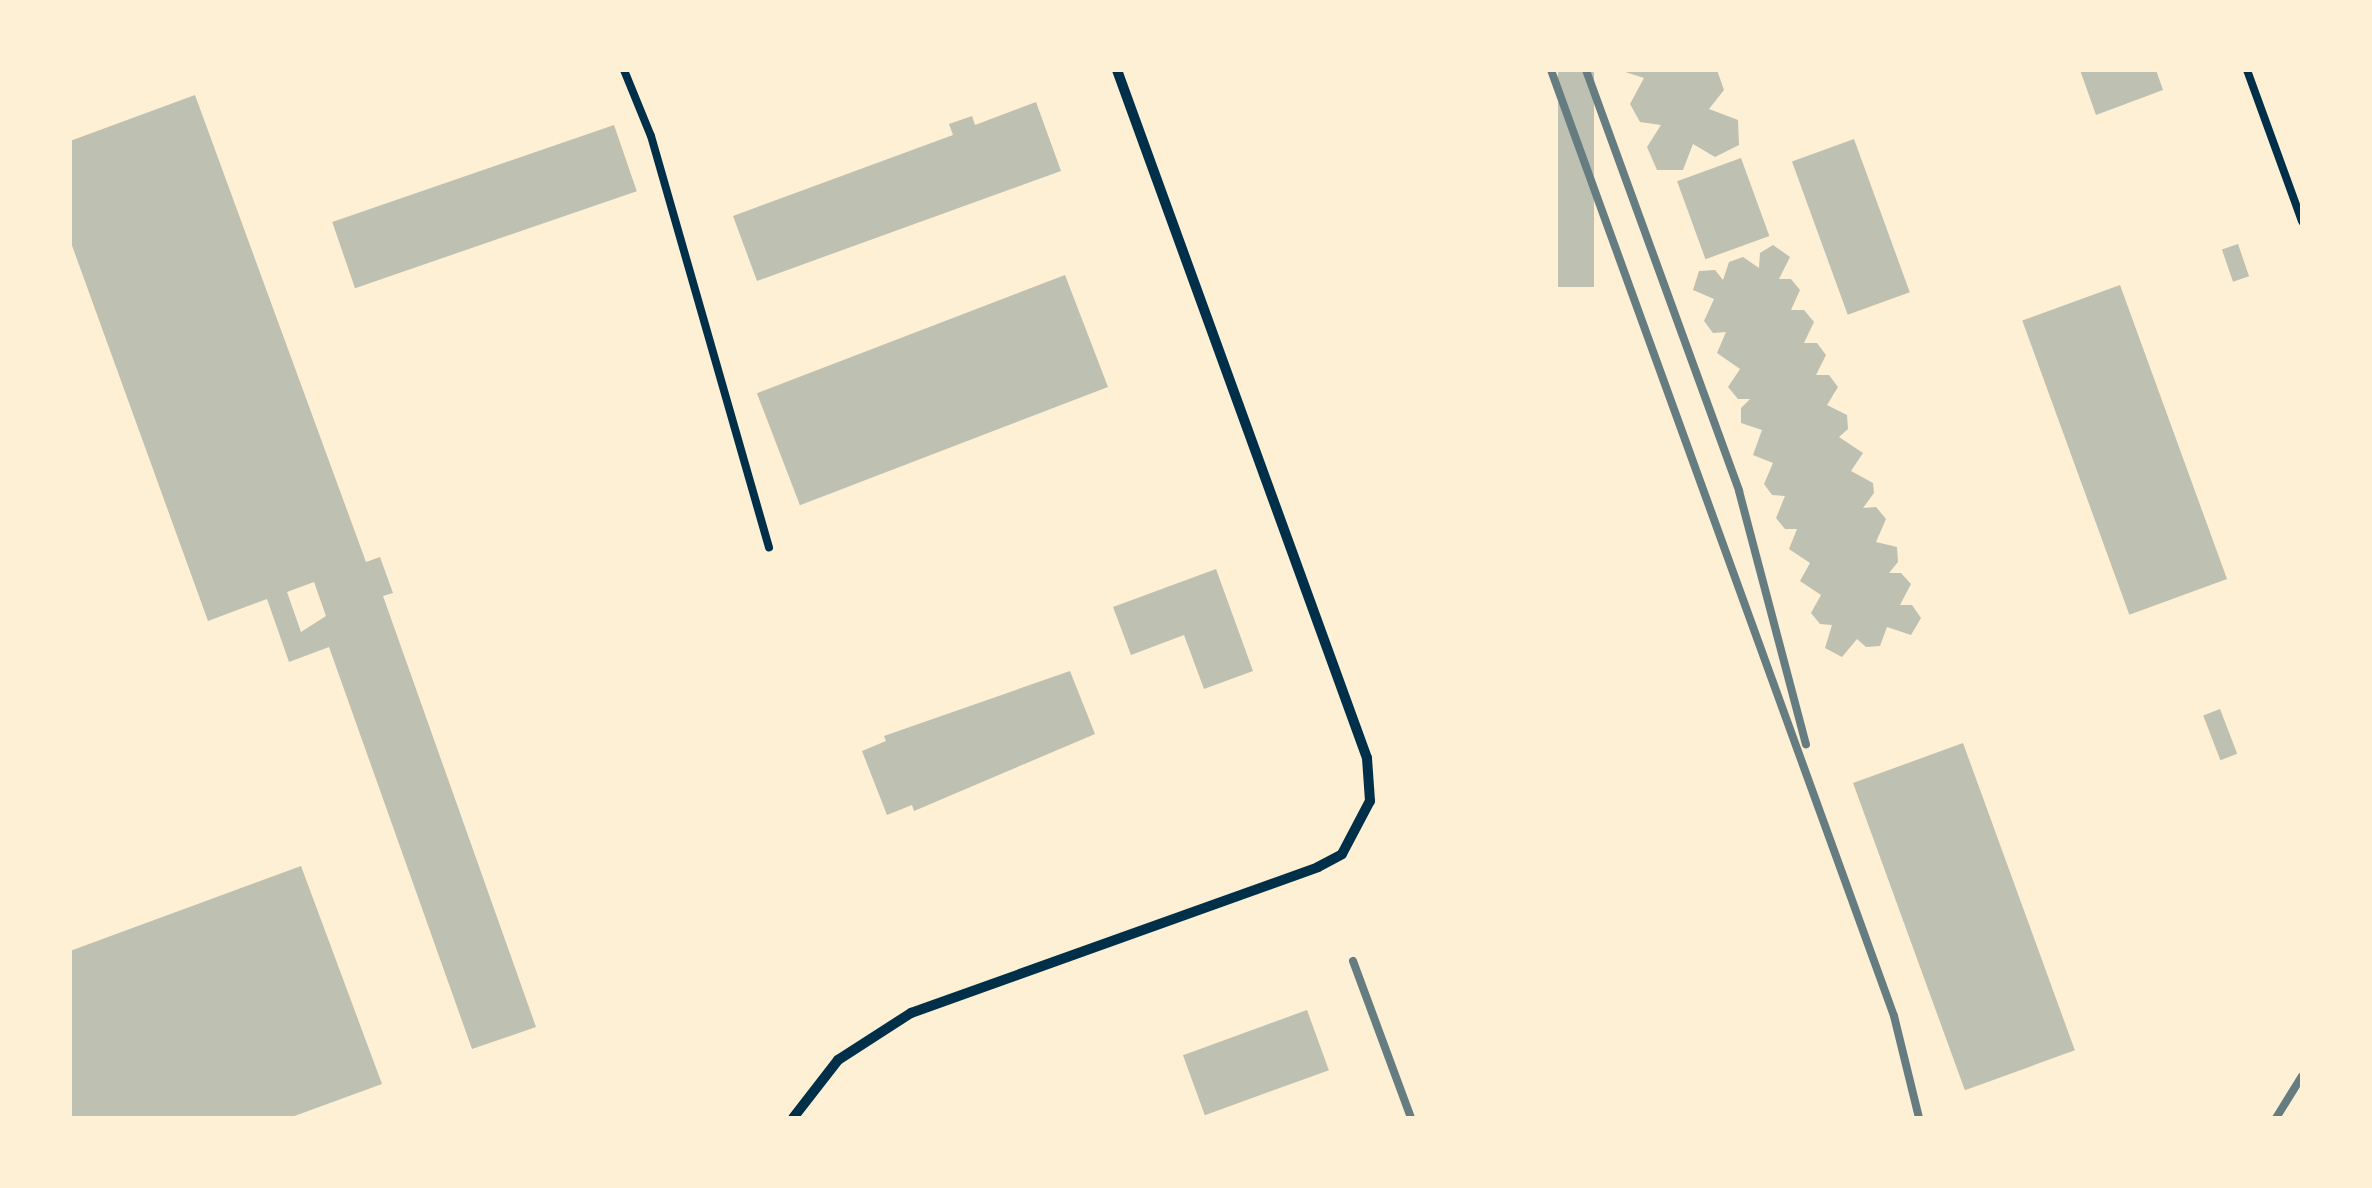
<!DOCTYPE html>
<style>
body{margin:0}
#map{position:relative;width:2372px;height:1188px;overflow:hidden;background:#fdf0d5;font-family:"IBM Plex Serif",serif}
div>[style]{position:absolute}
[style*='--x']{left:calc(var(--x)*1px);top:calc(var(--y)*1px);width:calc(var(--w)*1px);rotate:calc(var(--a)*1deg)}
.building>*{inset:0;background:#bec0b2;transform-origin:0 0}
.service>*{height:8px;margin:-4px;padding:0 4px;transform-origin:4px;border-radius:4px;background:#003049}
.minor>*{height:10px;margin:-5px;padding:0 5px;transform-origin:5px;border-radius:5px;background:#003049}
.rail>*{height:8px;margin:-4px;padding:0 4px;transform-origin:4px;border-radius:4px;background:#657d81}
span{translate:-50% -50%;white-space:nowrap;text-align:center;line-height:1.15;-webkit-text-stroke:10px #fdf0d5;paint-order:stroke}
.frame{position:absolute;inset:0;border:72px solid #fdf0d5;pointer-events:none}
</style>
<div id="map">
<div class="building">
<i style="left:1558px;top:70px;width:36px;height:217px"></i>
<i style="clip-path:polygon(1619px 70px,1717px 70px,1724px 90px,1709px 109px,1738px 120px,1739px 145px,1715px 157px,1693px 144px,1683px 170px,1657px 170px,1647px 147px,1661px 125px,1640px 122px,1630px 104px,1644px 78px)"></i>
<i style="clip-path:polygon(2080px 70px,2156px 70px,2163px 90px,2096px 115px)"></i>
<i style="clip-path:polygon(evenodd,195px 95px,366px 562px,380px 557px,393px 593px,383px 596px,536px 1027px,472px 1049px,329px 647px,289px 662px,267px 599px,208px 621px,70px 240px,70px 141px,195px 95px,314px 582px,326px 616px,301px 632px,287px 592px,314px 582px)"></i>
<i style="clip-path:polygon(1036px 102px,1061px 171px,757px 281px,733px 216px,953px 135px,949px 124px,972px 116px,975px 125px)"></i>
<i style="left:614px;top:125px;width:70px;height:298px;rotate:71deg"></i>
<i style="left:1854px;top:139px;width:163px;height:66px;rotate:70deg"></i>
<i style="left:1741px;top:158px;width:83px;height:68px;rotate:70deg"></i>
<i style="left:2238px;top:244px;width:34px;height:17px;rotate:71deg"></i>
<i style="clip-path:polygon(1773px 245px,1790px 257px,1779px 279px,1791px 279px,1800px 290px,1791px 310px,1804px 310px,1814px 322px,1804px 343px,1817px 343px,1826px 355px,1816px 375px,1829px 375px,1838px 387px,1827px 405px,1847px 415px,1848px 429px,1839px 437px,1863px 453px,1851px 471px,1873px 483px,1874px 493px,1863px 508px,1876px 507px,1886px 519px,1876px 542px,1897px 547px,1898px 562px,1889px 573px,1901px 573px,1911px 584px,1900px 605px,1912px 605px,1921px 618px,1911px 635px,1887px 627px,1880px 646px,1866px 647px,1857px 639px,1842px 657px,1825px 648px,1832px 625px,1820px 624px,1811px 613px,1821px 595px,1800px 581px,1810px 563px,1789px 549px,1797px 529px,1785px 529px,1776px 518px,1785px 496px,1772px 495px,1764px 484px,1773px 463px,1753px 455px,1762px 430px,1741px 423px,1741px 408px,1750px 399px,1738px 399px,1728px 387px,1740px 369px,1717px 353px,1726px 332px,1713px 333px,1704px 321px,1714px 299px,1693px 290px,1699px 271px,1715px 270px,1723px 280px,1729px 262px,1743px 257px,1759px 268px,1760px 253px)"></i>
<i style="left:1065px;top:275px;width:120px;height:330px;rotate:69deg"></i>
<i style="left:2120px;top:285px;width:313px;height:104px;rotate:70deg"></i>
<i style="clip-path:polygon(1216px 569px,1253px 671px,1204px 689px,1184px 635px,1131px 655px,1113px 607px)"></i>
<i style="clip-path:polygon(1070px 671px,1095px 734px,914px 811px,912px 805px,887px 815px,862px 751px,886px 741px,884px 736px)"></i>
<i style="left:2220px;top:709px;width:48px;height:18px;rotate:69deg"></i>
<i style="left:1963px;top:743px;width:327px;height:117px;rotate:70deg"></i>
<i style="clip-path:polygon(301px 866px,382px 1084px,289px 1118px,70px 1118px,70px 951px)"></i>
<i style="left:1307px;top:1010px;width:64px;height:132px;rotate:70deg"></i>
</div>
<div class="service">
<i style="--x:624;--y:70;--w:71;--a:67.8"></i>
<i style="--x:651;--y:136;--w:428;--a:74"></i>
<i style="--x:2247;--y:70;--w:161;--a:70"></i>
</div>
<div class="minor">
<i style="--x:793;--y:1118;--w:73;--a:-52.2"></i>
<i style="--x:838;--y:1060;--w:87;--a:-32.8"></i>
<i style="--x:911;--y:1013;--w:432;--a:-19.7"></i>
<i style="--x:1318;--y:867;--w:27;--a:-28"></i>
<i style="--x:1342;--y:854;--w:60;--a:-62.2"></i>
<i style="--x:1370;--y:801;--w:43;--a:-94"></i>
<i style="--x:1367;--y:758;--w:732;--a:-109.97"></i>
</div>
<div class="rail">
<i style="--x:1551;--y:70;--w:1006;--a:70.07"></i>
<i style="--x:1894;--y:1016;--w:105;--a:76.2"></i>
<i style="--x:1586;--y:70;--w:448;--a:70"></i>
<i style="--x:1739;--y:491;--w:262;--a:75.2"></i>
<i style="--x:1353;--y:961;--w:167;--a:69.7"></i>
<i style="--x:2276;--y:1118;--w:49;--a:-58.2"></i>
</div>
<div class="frame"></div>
</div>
